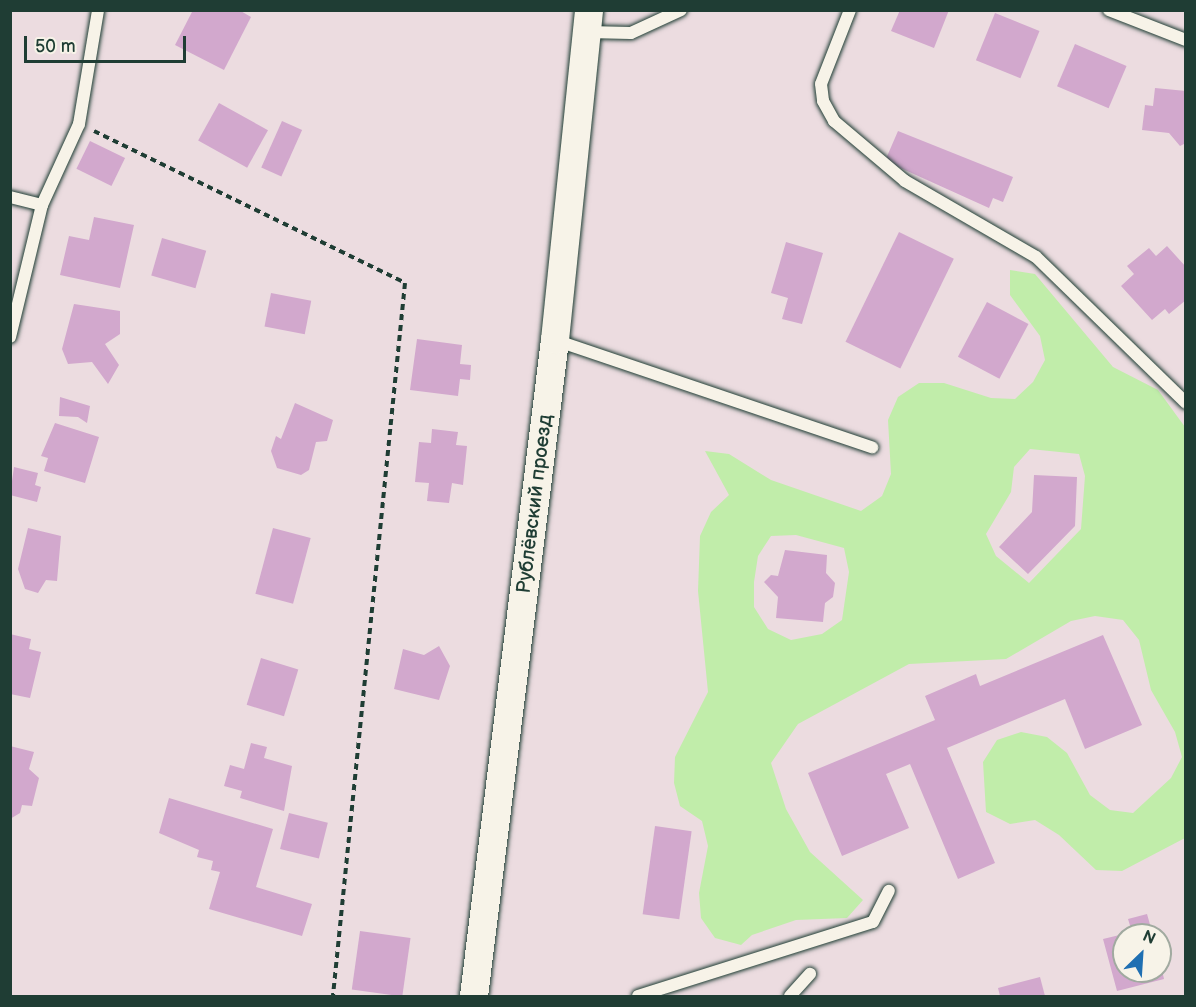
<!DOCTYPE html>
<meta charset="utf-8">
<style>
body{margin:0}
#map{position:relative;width:1196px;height:1007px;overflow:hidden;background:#ecdce0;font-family:"Balsamiq Sans",sans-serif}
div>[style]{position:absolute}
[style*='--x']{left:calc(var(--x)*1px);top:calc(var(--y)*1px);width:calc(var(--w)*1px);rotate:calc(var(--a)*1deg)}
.green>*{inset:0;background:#c1edaa}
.building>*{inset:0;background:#d2a8cd;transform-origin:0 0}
.path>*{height:4px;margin-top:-2px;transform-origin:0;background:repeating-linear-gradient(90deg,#1f3d34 0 6px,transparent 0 10.5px)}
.roads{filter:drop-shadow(0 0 2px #1f3d34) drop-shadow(0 0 2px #1f3d34)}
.service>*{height:12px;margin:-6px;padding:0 6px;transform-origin:6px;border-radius:6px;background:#f7f3e8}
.tertiary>*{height:28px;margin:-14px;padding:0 14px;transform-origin:14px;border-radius:14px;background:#f7f3e8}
span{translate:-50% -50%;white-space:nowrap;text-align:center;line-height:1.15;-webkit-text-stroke:4.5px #f7f3e8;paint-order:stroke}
.street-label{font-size:20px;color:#1f3d34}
.frame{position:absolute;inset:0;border:12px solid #1f3d34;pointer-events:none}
.north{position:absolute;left:1112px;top:923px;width:60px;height:60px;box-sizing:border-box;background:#f7f3e8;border:2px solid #a1aaa0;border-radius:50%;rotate:25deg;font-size:16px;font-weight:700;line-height:24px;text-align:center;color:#1f3d34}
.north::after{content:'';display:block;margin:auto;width:21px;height:27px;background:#1f6fb2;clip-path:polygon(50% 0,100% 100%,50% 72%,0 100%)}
.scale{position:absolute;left:24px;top:36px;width:162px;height:27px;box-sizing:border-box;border:3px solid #1f3d34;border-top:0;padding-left:8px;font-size:18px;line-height:21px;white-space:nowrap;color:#1f3d34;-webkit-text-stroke:4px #f7f3e8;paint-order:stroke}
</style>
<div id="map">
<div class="green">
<i style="clip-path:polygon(evenodd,1010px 270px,1035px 274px,1113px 367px,1158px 390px,1185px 427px,1185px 838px,1122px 871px,1096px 870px,1059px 835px,1035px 820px,1010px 824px,986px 812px,983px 762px,997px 740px,1021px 732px,1047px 737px,1067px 753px,1090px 795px,1110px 810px,1133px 813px,1171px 778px,1182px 757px,1175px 732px,1151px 690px,1139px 640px,1123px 620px,1095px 616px,1071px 621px,1006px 659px,909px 664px,798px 724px,771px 763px,786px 809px,810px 852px,863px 900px,847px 918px,796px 920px,752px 935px,741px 945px,715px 938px,701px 918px,699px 893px,708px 846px,702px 821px,680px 806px,674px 783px,675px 757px,708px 692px,698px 591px,700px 536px,711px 512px,729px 495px,705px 451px,729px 454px,771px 480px,861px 511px,882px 496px,891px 474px,888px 420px,898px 397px,919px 383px,944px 383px,991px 398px,1015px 399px,1033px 382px,1045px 360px,1040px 336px,1010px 295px,1010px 270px,1030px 449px,1079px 454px,1085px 476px,1081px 529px,1029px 583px,996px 556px,986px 534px,1011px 492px,1014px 467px,1030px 449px,1010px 270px,796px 535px,844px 548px,849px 572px,842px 620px,822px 634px,791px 640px,768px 629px,754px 607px,754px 582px,758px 556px,771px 536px,796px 535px)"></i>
</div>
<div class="building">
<i style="clip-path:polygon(193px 10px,239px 10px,251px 17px,224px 70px,175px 45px)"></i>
<i style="clip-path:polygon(900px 10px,949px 10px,934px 48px,891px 31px)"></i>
<i style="left:995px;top:13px;width:48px;height:51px;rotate:22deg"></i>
<i style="left:1075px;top:44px;width:56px;height:46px;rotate:23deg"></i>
<i style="clip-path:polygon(1155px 88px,1186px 91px,1186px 143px,1180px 146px,1169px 133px,1142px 130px,1145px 105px,1153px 106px)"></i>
<i style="left:219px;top:103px;width:56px;height:43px;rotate:29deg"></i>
<i style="left:282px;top:121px;width:22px;height:51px;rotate:24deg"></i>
<i style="clip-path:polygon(898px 131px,1013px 177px,1003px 202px,993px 198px,989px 208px,885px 161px)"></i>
<i style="left:90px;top:141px;width:39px;height:31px;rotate:26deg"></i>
<i style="clip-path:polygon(94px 217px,134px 225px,120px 288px,60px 275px,69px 236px,89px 240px)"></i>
<i style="left:899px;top:232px;width:61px;height:122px;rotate:26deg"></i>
<i style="left:162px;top:238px;width:46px;height:39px;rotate:16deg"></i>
<i style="clip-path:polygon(786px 242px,823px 253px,802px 324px,782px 319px,788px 298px,771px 293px)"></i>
<i style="clip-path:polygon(1167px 246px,1186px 267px,1186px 300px,1169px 314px,1165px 309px,1152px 320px,1121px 286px,1134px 274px,1127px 266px,1149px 248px,1156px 256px)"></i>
<i style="left:271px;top:293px;width:41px;height:34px;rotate:11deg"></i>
<i style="left:987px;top:302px;width:47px;height:62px;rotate:28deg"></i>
<i style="clip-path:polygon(74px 304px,120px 311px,120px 334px,105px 344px,119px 365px,108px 384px,92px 362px,68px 364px,62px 349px)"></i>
<i style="clip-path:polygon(417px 339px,462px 345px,460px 364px,471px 365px,470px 380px,460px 379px,458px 396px,410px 390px)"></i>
<i style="clip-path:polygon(60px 397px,90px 406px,87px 423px,78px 417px,59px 416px)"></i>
<i style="clip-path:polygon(295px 403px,333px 420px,327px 441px,316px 442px,309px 470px,301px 475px,277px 468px,271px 451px,276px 436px,281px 439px)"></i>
<i style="clip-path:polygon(55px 423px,99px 437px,85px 483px,44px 471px,48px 458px,41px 456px)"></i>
<i style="clip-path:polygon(432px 429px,458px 432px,456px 445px,467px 446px,463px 485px,452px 483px,449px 503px,427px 501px,429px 483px,415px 482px,419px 442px,431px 443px)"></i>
<i style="clip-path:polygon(14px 467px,38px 473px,35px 485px,41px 487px,37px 502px,10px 495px)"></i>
<i style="clip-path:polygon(1034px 475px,1077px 477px,1075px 526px,1028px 574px,999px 547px,1032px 512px)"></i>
<i style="clip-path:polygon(28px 528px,61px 536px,57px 581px,46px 580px,38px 593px,25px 589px,18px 569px)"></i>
<i style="left:273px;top:528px;width:39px;height:68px;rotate:15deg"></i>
<i style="clip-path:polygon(785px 550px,827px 555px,826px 573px,835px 583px,833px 597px,825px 603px,823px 622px,776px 618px,778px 597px,764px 582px,771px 575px,778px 576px)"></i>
<i style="clip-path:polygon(10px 634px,31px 639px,29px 649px,41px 652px,30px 698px,10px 694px)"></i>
<i style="clip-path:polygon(1103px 635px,1142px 725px,1085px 749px,1065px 699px,947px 748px,995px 863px,958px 879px,910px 764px,886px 774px,909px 828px,842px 856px,808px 773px,935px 720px,925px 696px,976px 674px,980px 686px)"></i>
<i style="clip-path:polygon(439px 646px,450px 666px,439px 700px,394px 689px,403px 649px,424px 655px)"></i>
<i style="left:261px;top:658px;width:39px;height:49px;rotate:17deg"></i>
<i style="clip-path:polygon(251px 743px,267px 747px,264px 758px,292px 766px,284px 811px,240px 798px,242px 791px,224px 786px,230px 765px,244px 769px)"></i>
<i style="clip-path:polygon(10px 746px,34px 752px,29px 769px,39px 778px,32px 806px,22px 805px,20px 813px,10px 819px)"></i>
<i style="clip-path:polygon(169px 798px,273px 829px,256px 887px,312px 904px,302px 936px,209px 909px,220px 872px,211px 870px,213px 861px,197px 857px,199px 850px,159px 833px)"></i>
<i style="left:289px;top:813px;width:40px;height:37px;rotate:14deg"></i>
<i style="left:655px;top:826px;width:37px;height:89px;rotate:8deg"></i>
<i style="clip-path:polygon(1147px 914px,1153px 935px,1124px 935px,1124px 971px,1160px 971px,1161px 966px,1164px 979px,1117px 991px,1103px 939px,1132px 932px,1128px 919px)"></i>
<i style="left:360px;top:931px;width:51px;height:59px;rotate:8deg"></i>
<i style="clip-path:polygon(1040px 977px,1045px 996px,1000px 996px,998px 988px)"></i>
</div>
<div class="path">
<i style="--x:94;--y:131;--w:346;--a:26"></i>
<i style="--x:405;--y:283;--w:717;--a:95.77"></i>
</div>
<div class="roads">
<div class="service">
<i style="--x:850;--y:10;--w:79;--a:111.4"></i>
<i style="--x:821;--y:84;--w:17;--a:83"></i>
<i style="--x:823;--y:101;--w:23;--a:61"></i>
<i style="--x:834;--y:121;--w:93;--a:40.2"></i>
<i style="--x:905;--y:181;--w:151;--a:30.1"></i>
<i style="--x:1036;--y:257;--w:209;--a:44.2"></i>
<i style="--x:1109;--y:10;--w:83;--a:21.3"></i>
<i style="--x:587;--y:32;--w:44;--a:1.3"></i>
<i style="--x:631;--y:33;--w:55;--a:-24.7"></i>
<i style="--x:10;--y:197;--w:33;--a:14"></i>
<i style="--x:10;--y:337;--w:136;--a:-76.4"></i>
<i style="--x:42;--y:205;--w:89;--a:-65.4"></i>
<i style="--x:79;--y:124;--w:116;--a:-80.5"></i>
<i style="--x:555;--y:340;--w:335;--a:18.7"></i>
<i style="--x:638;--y:996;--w:246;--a:-17.5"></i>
<i style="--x:873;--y:922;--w:35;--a:-63"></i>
<i style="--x:790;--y:996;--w:30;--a:-48"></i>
</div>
<div class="tertiary">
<i style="--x:474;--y:996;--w:661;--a:-82.96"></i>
<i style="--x:555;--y:340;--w:332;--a:-84.1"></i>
</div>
</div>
<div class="street-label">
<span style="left:535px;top:504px;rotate:-83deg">Рублёвский проезд</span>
</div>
<div class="frame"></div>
<div class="north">N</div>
<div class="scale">50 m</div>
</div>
